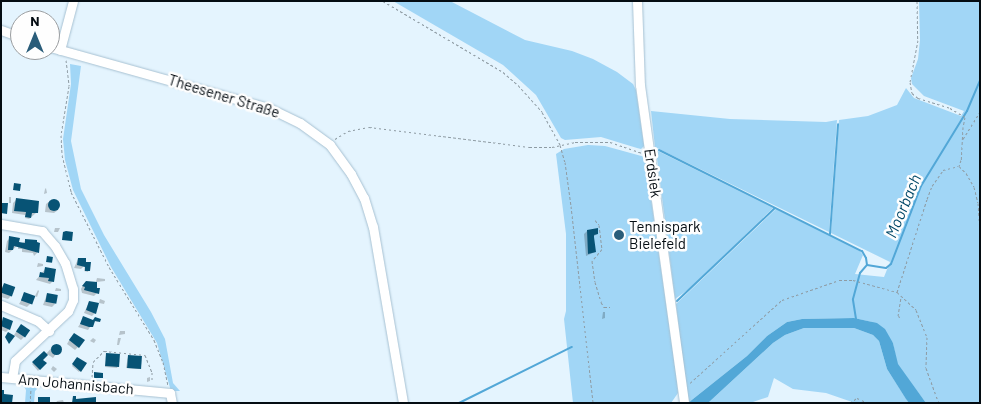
<!DOCTYPE html>
<meta charset="utf-8">
<style>
body{margin:0}
#map{position:relative;width:981px;height:404px;overflow:hidden;background:#e4f4fe;font-family:Barlow,sans-serif}
div>[style]{position:absolute}
[style*='--x']{left:calc(var(--x)*1px);top:calc(var(--y)*1px);width:calc(var(--w)*1px);rotate:calc(var(--a)*1deg)}
.green>*{inset:0;background:#a1d6f6}
.water>*{inset:0;background:#52a7d7}
.shadow>*{inset:0;background:#0003;transform-origin:0 0}
.stream>*{height:2px;margin:-1px;padding:0 1px;transform-origin:1px;border-radius:1px;background:#52a7d7}
.building>*{inset:0;background:#075375;transform-origin:0 0}
.round{border-radius:50%}
.path>*{height:1px;margin-top:-0.5px;transform-origin:0;background:repeating-linear-gradient(90deg,#8e9ba3 0 2.5px,transparent 0 5px)}
.roads{filter:drop-shadow(0 0 1px #a7c1d2) drop-shadow(0 0 1px #a7c1d2)}
.minor>*{height:9px;margin:-4.5px;padding:0 4.5px;transform-origin:4.5px;border-radius:4.5px;background:#fff}
.dots>*{width:14px;height:14px;translate:-50% -50%;box-sizing:border-box;border:2px solid #fefefe;border-radius:50%}
span{translate:-50% -50%;white-space:nowrap;text-align:center;line-height:1.15;-webkit-text-stroke:5px #fefefe;paint-order:stroke}
.street-label{font-size:15px;color:#040c12}
.poi-label{font-size:15px;color:#040c12}
.left{translate:0 -50%;text-align:left}
.water-label{font-size:16px;color:#004868;font-style:italic}
.frame{position:absolute;inset:0;border:2px solid #040c12;pointer-events:none}
.north{position:absolute;left:10px;top:10px;width:50px;height:50px;box-sizing:border-box;background:#fefefe;border:1px solid #9a9da0;border-radius:50%;rotate:0deg;font-size:14px;font-weight:700;line-height:20px;text-align:center;color:#040c12}
.north::after{content:'';display:block;margin:auto;width:18px;height:22px;background:#2a5d7a;clip-path:polygon(50% 0,100% 100%,50% 72%,0 100%)}
</style>
<div id="map">
<div class="green">
<i style="clip-path:polygon(393px 1px,450px 1px,525px 40px,572px 51px,593px 59px,617px 72px,633px 84px,636px 90px,644px 146px,641px 149px,637px 148px,601px 137px,565px 140px,561px 138px,536px 95px,503px 65px)"></i>
<i style="clip-path:polygon(919px 1px,980px 1px,980px 403px,926px 403px,897px 364px,893px 343px,872px 322px,854px 318px,802px 319px,787px 322px,767px 336px,747px 356px,688px 403px,676px 304px,776px 209px,859px 250px,863px 255px,855px 274px,884px 277px,890px 262px,831px 233px,839px 120px,868px 116px,897px 105px,906px 88px,914px 98px,961px 116px,964px 111px,924px 96px,912px 84px,911px 78px,918px 59px,920px 40px)"></i>
<i style="clip-path:polygon(70px 64px,81px 66px,71px 141px,81px 189px,104px 235px,151px 312px,165px 339px,173px 383px,180px 391px,171px 391px,157px 343px,111px 267px,73px 190px,65px 160px,63px 139px,71px 84px)"></i>
<i style="clip-path:polygon(651px 111px,730px 119px,826px 122px,837px 120px,829px 232px,655px 147px)"></i>
<i style="clip-path:polygon(588px 145px,605px 146px,645px 157px,677px 381px,678px 393px,671px 403px,573px 403px,564px 319px,566px 311px,566px 234px,556px 154px,564px 149px)"></i>
<i style="clip-path:polygon(656px 150px,773px 208px,689px 289px,675px 299px)"></i>
<i style="clip-path:polygon(804px 328px,854px 328px,873px 335px,879px 341px,887px 369px,909px 403px,855px 403px,826px 393px,793px 389px,774px 378px,768px 397px,750px 403px,708px 403px,773px 343px,785px 335px)"></i>
<i style="clip-path:polygon(23px 385px,40px 386px,35px 391px,34px 403px,25px 403px,26px 390px)"></i>
</div>
<div class="water">
<i style="clip-path:polygon(854px 318px,877px 323px,885px 329px,893px 343px,898px 364px,926px 403px,909px 403px,906px 399px,887px 369px,879px 341px,873px 335px,854px 328px,804px 328px,785px 335px,773px 343px,708px 403px,688px 403px,747px 356px,767px 336px,787px 322px,802px 319px)"></i>
</div>
<div class="shadow">
<i style="clip-path:polygon(46px 188px,47px 193px,44px 194px,45px 189px)"></i>
<i style="left:9px;top:197px;width:2px;height:6px"></i>
<i style="clip-path:polygon(16px 200px,36px 213px,29px 219px,25px 218px,25px 215px,12px 213px,13px 203px)"></i>
<i style="clip-path:polygon(50px 201px,59px 201px,58px 210px,54px 213px,45px 212px,46px 204px)"></i>
<i style="clip-path:polygon(55px 228px,60px 228px,58px 232px,54px 232px)"></i>
<i style="clip-path:polygon(587px 231px,597px 234px,593px 237px,595px 252px,586px 256px,584px 234px)"></i>
<i style="clip-path:polygon(10px 238px,18px 243px,22px 244px,26px 240px,39px 244px,37px 253px,34px 256px,33px 253px,22px 252px,22px 249px,18px 249px,18px 245px,9px 253px,5px 252px,7px 241px)"></i>
<i style="clip-path:polygon(78px 259px,85px 259px,84px 265px,90px 264px,88px 272px,84px 271px,85px 265px,81px 269px,74px 268px)"></i>
<i style="clip-path:polygon(38px 263px,43px 264px,43px 266px,37px 267px)"></i>
<i style="clip-path:polygon(46px 268px,53px 281px,50px 284px,36px 280px)"></i>
<i style="clip-path:polygon(97px 278px,105px 279px,105px 281px,96px 282px)"></i>
<i style="clip-path:polygon(4px 285px,11px 296px,8px 299px,1px 297px,1px 288px)"></i>
<i style="clip-path:polygon(83px 285px,97px 293px,94px 296px,82px 293px,81px 289px)"></i>
<i style="clip-path:polygon(56px 288px,61px 289px,61px 291px,55px 291px)"></i>
<i style="clip-path:polygon(38px 290px,39px 291px,37px 297px,35px 296px)"></i>
<i style="clip-path:polygon(25px 294px,30px 304px,27px 307px,19px 304px)"></i>
<i style="clip-path:polygon(47px 294px,55px 304px,52px 307px,43px 305px)"></i>
<i style="clip-path:polygon(100px 299px,105px 301px,104px 304px,99px 303px)"></i>
<i style="clip-path:polygon(89px 302px,95px 313px,92px 316px,84px 313px)"></i>
<i style="clip-path:polygon(603px 312px,605px 312px,605px 318px,602px 319px)"></i>
<i style="clip-path:polygon(3px 318px,9px 329px,6px 332px,1px 330px)"></i>
<i style="clip-path:polygon(84px 318px,93px 321px,94px 319px,99px 322px,94px 321px,88px 330px,78px 327px)"></i>
<i style="clip-path:polygon(18px 329px,24px 337px,21px 340px,14px 335px)"></i>
<i style="clip-path:polygon(120px 331px,125px 331px,125px 334px,119px 335px)"></i>
<i style="clip-path:polygon(71px 337px,78px 347px,75px 350px,67px 344px)"></i>
<i style="clip-path:polygon(93px 338px,96px 340px,94px 343px,90px 341px)"></i>
<i style="clip-path:polygon(118px 338px,121px 338px,119px 345px,117px 345px)"></i>
<i style="clip-path:polygon(54px 345px,60px 349px,53px 358px,47px 354px,42px 360px,45px 363px,38px 371px,32px 364px,44px 352px,46px 354px)"></i>
<i style="clip-path:polygon(107px 354px,118px 366px,117px 368px,105px 367px)"></i>
<i style="clip-path:polygon(128px 356px,140px 368px,139px 369px,126px 368px)"></i>
<i style="clip-path:polygon(76px 359px,86px 364px,79px 372px,72px 366px)"></i>
<i style="clip-path:polygon(53px 366px,57px 369px,54px 372px,51px 369px)"></i>
<i style="clip-path:polygon(150px 377px,150px 381px,147px 382px,147px 378px)"></i>
<i style="clip-path:polygon(63px 400px,64px 403px,56px 403px,57px 401px)"></i>
</div>
<div class="stream">
<i style="--x:659;--y:150;--w:227;--a:26.5"></i>
<i style="--x:862;--y:251;--w:8;--a:60"></i>
<i style="--x:866;--y:258;--w:7;--a:82"></i>
<i style="--x:830;--y:234;--w:110;--a:-85.8"></i>
<i style="--x:677;--y:301;--w:135;--a:-43.5"></i>
<i style="--x:856;--y:319;--w:20;--a:-99"></i>
<i style="--x:853;--y:299;--w:27;--a:-75"></i>
<i style="--x:860;--y:273;--w:11;--a:-49"></i>
<i style="--x:867;--y:265;--w:19;--a:9"></i>
<i style="--x:886;--y:268;--w:6;--a:-39"></i>
<i style="--x:891;--y:264;--w:84;--a:-69"></i>
<i style="--x:921;--y:186;--w:88;--a:-58.5"></i>
<i style="--x:967;--y:111;--w:33;--a:-67"></i>
<i style="--x:459;--y:403;--w:126;--a:-26.4"></i>
</div>
<div class="building">
<i style="left:14px;top:183px;width:7px;height:7px;rotate:8deg"></i>
<i style="clip-path:polygon(16px 198px,39px 201px,38px 213px,32px 213px,31px 218px,25px 217px,26px 212px,14px 211px)"></i>
<i class="round" style="left:48px;top:199px;width:12px;height:12px"></i>
<i style="clip-path:polygon(1px 203px,8px 203px,7px 214px,1px 213px)"></i>
<i style="clip-path:polygon(598px 228px,598px 234px,594px 235px,594px 237px,596px 252px,588px 254px,587px 230px)"></i>
<i style="clip-path:polygon(66px 231px,73px 232px,72px 241px,62px 240px,63px 232px)"></i>
<i style="clip-path:polygon(9px 236px,20px 238px,19px 242px,25px 243px,25px 239px,37px 240px,37px 242px,40px 243px,39px 253px,14px 246px,13px 250px,8px 250px)"></i>
<i style="left:47px;top:256px;width:6px;height:6px;rotate:9deg"></i>
<i style="clip-path:polygon(78px 258px,86px 258px,86px 262px,91px 262px,90px 271px,85px 271px,85px 267px,77px 265px)"></i>
<i style="clip-path:polygon(45px 267px,56px 269px,54px 282px,48px 281px,49px 278px,39px 277px,40px 272px,44px 273px)"></i>
<i style="clip-path:polygon(86px 281px,97px 282px,97px 288px,100px 288px,99px 294px,84px 290px,85px 287px,82px 286px)"></i>
<i style="left:4px;top:283px;width:12px;height:10px;rotate:20deg"></i>
<i style="left:24px;top:292px;width:12px;height:9px;rotate:20deg"></i>
<i style="left:47px;top:293px;width:11px;height:9px;rotate:10deg"></i>
<i style="clip-path:polygon(89px 301px,99px 303px,96px 314px,86px 310px)"></i>
<i style="clip-path:polygon(83px 316px,93px 320px,95px 317px,101px 319px,100px 322px,95px 321px,93px 327px,89px 327px,80px 324px)"></i>
<i style="clip-path:polygon(3px 317px,13px 321px,10px 330px,1px 326px)"></i>
<i style="left:21px;top:324px;width:11px;height:9px;rotate:34deg"></i>
<i style="clip-path:polygon(8px 332px,15px 336px,9px 344px,5px 337px)"></i>
<i style="clip-path:polygon(74px 333px,85px 340px,79px 348px,69px 340px)"></i>
<i class="round" style="left:50.5px;top:343.5px;width:11px;height:11px"></i>
<i style="clip-path:polygon(44px 351px,48px 355px,43px 360px,47px 363px,40px 370px,32px 362px)"></i>
<i style="left:106px;top:353px;width:14px;height:13px;rotate:4deg"></i>
<i style="left:128px;top:355px;width:14px;height:13px;rotate:4deg"></i>
<i style="clip-path:polygon(77px 357px,87px 363px,81px 372px,72px 364px)"></i>
<i style="clip-path:polygon(94px 372px,103px 373px,103px 378px,94px 378px)"></i>
<i style="clip-path:polygon(1px 390px,4px 390px,4px 394px,13px 395px,12px 403px,1px 403px)"></i>
<i style="clip-path:polygon(73px 396px,76px 396px,76px 399px,96px 397px,96px 403px,72px 403px)"></i>
<i style="left:38px;top:397px;width:12px;height:6px"></i>
</div>
<div class="path">
<i style="--x:383;--y:1;--w:139;--a:30.6"></i>
<i style="--x:503;--y:72;--w:20;--a:41"></i>
<i style="--x:518;--y:85;--w:36;--a:48"></i>
<i style="--x:542;--y:112;--w:38;--a:61"></i>
<i style="--x:560;--y:145;--w:18;--a:74"></i>
<i style="--x:565;--y:162;--w:44;--a:82.2"></i>
<i style="--x:571;--y:206;--w:198;--a:83.6"></i>
<i style="--x:917;--y:1;--w:39;--a:89"></i>
<i style="--x:918;--y:40;--w:43;--a:100.8"></i>
<i style="--x:910;--y:82;--w:11;--a:80"></i>
<i style="--x:912;--y:93;--w:8;--a:40"></i>
<i style="--x:918;--y:98;--w:34;--a:17"></i>
<i style="--x:950;--y:108;--w:17;--a:31"></i>
<i style="--x:965;--y:117;--w:10;--a:101"></i>
<i style="--x:963;--y:127;--w:33;--a:93"></i>
<i style="--x:961;--y:160;--w:6;--a:108"></i>
<i style="--x:66;--y:60;--w:26;--a:83"></i>
<i style="--x:69;--y:86;--w:50;--a:99.3"></i>
<i style="--x:61;--y:135;--w:20;--a:87"></i>
<i style="--x:62;--y:155;--w:38;--a:76"></i>
<i style="--x:71;--y:192;--w:84;--a:63.1"></i>
<i style="--x:109;--y:267;--w:86;--a:58.3"></i>
<i style="--x:154;--y:340;--w:24;--a:68"></i>
<i style="--x:163;--y:362;--w:24;--a:78"></i>
<i style="--x:335;--y:139;--w:15;--a:-32"></i>
<i style="--x:348;--y:131;--w:21;--a:-11"></i>
<i style="--x:369;--y:127;--w:161;--a:7.1"></i>
<i style="--x:529;--y:147;--w:23;--a:0"></i>
<i style="--x:552;--y:147;--w:24;--a:-12"></i>
<i style="--x:575;--y:142;--w:35;--a:0"></i>
<i style="--x:610;--y:142;--w:34;--a:19"></i>
<i style="--x:963;--y:139;--w:32;--a:-58"></i>
<i style="--x:595;--y:220;--w:6;--a:51"></i>
<i style="--x:599;--y:225;--w:24;--a:83"></i>
<i style="--x:602;--y:249;--w:16;--a:130"></i>
<i style="--x:592;--y:261;--w:21;--a:82"></i>
<i style="--x:595;--y:282;--w:21;--a:73"></i>
<i style="--x:601;--y:302;--w:6;--a:59"></i>
<i style="--x:604;--y:307;--w:6;--a:0"></i>
<i style="--x:897;--y:292;--w:98;--a:-72.1"></i>
<i style="--x:927;--y:199;--w:14;--a:-69"></i>
<i style="--x:932;--y:186;--w:19;--a:-55"></i>
<i style="--x:943;--y:170;--w:16;--a:-14"></i>
<i style="--x:959;--y:166;--w:10;--a:45"></i>
<i style="--x:966;--y:173;--w:16;--a:60"></i>
<i style="--x:974;--y:187;--w:16;--a:76"></i>
<i style="--x:978;--y:203;--w:32;--a:86"></i>
<i style="--x:900;--y:317;--w:2;--a:-153"></i>
<i style="--x:898;--y:316;--w:19;--a:-81"></i>
<i style="--x:92;--y:377;--w:15;--a:-86"></i>
<i style="--x:93;--y:362;--w:16;--a:-45"></i>
<i style="--x:104;--y:351;--w:41;--a:5.6"></i>
<i style="--x:145;--y:355;--w:18;--a:68"></i>
<i style="--x:152;--y:372;--w:10;--a:90"></i>
<i style="--x:690;--y:383;--w:124;--a:-42.1"></i>
<i style="--x:782;--y:300;--w:60;--a:-19.3"></i>
<i style="--x:839;--y:280;--w:14;--a:0"></i>
<i style="--x:853;--y:280;--w:46;--a:15.3"></i>
<i style="--x:897;--y:292;--w:26;--a:43"></i>
<i style="--x:916;--y:310;--w:29;--a:68"></i>
<i style="--x:927;--y:337;--w:31;--a:92"></i>
<i style="--x:926;--y:368;--w:37;--a:70"></i>
<i style="--x:30;--y:403;--w:14;--a:-86"></i>
<i style="--x:850;--y:403;--w:9;--a:-36"></i>
<i style="--x:857;--y:398;--w:12;--a:24"></i>
</div>
<div class="roads">
<div class="minor">
<i style="--x:637;--y:1;--w:84;--a:88"></i>
<i style="--x:640;--y:85;--w:321;--a:82.1"></i>
<i style="--x:1;--y:30;--w:20;--a:20"></i>
<i style="--x:50;--y:47;--w:227;--a:15.6"></i>
<i style="--x:269;--y:108;--w:34;--a:26"></i>
<i style="--x:300;--y:123;--w:37;--a:36"></i>
<i style="--x:330;--y:145;--w:36;--a:54"></i>
<i style="--x:351;--y:174;--w:27;--a:62"></i>
<i style="--x:364;--y:198;--w:30;--a:73"></i>
<i style="--x:373;--y:227;--w:179;--a:80.3"></i>
<i style="--x:60;--y:50;--w:51;--a:-75.1"></i>
<i style="--x:1;--y:224;--w:42;--a:9.7"></i>
<i style="--x:42;--y:231;--w:20;--a:49"></i>
<i style="--x:55;--y:246;--w:20;--a:60"></i>
<i style="--x:65;--y:263;--w:27;--a:73"></i>
<i style="--x:73;--y:289;--w:11;--a:90"></i>
<i style="--x:73;--y:300;--w:12;--a:114"></i>
<i style="--x:68;--y:311;--w:73;--a:136.7"></i>
<i style="--x:15;--y:361;--w:17;--a:100"></i>
<i style="--x:1;--y:305;--w:40;--a:23.4"></i>
<i style="--x:38;--y:321;--w:15;--a:42"></i>
<i style="--x:1;--y:377;--w:170;--a:5.4"></i>
<i style="--x:170;--y:393;--w:10;--a:79"></i>
</div>
</div>
<div class="dots">
<i style="left:619px;top:235px;background:#2a5d7a"></i>
</div>
<div class="street-label">
<span style="left:224px;top:96px;rotate:17deg">Theesener Straße</span>
<span style="left:653px;top:173px;rotate:82deg">Erdsiek</span>
<span style="left:76px;top:384px;rotate:5deg">Am Johannisbach</span>
</div>
<div class="poi-label">
<span class="left" style="left:629px;top:235px">Tennispark<br>Bielefeld</span>
</div>
<div class="water-label">
<span style="left:903px;top:206px;rotate:-67deg">Moorbach</span>
</div>
<div class="frame"></div>
<div class="north">N</div>
</div>
